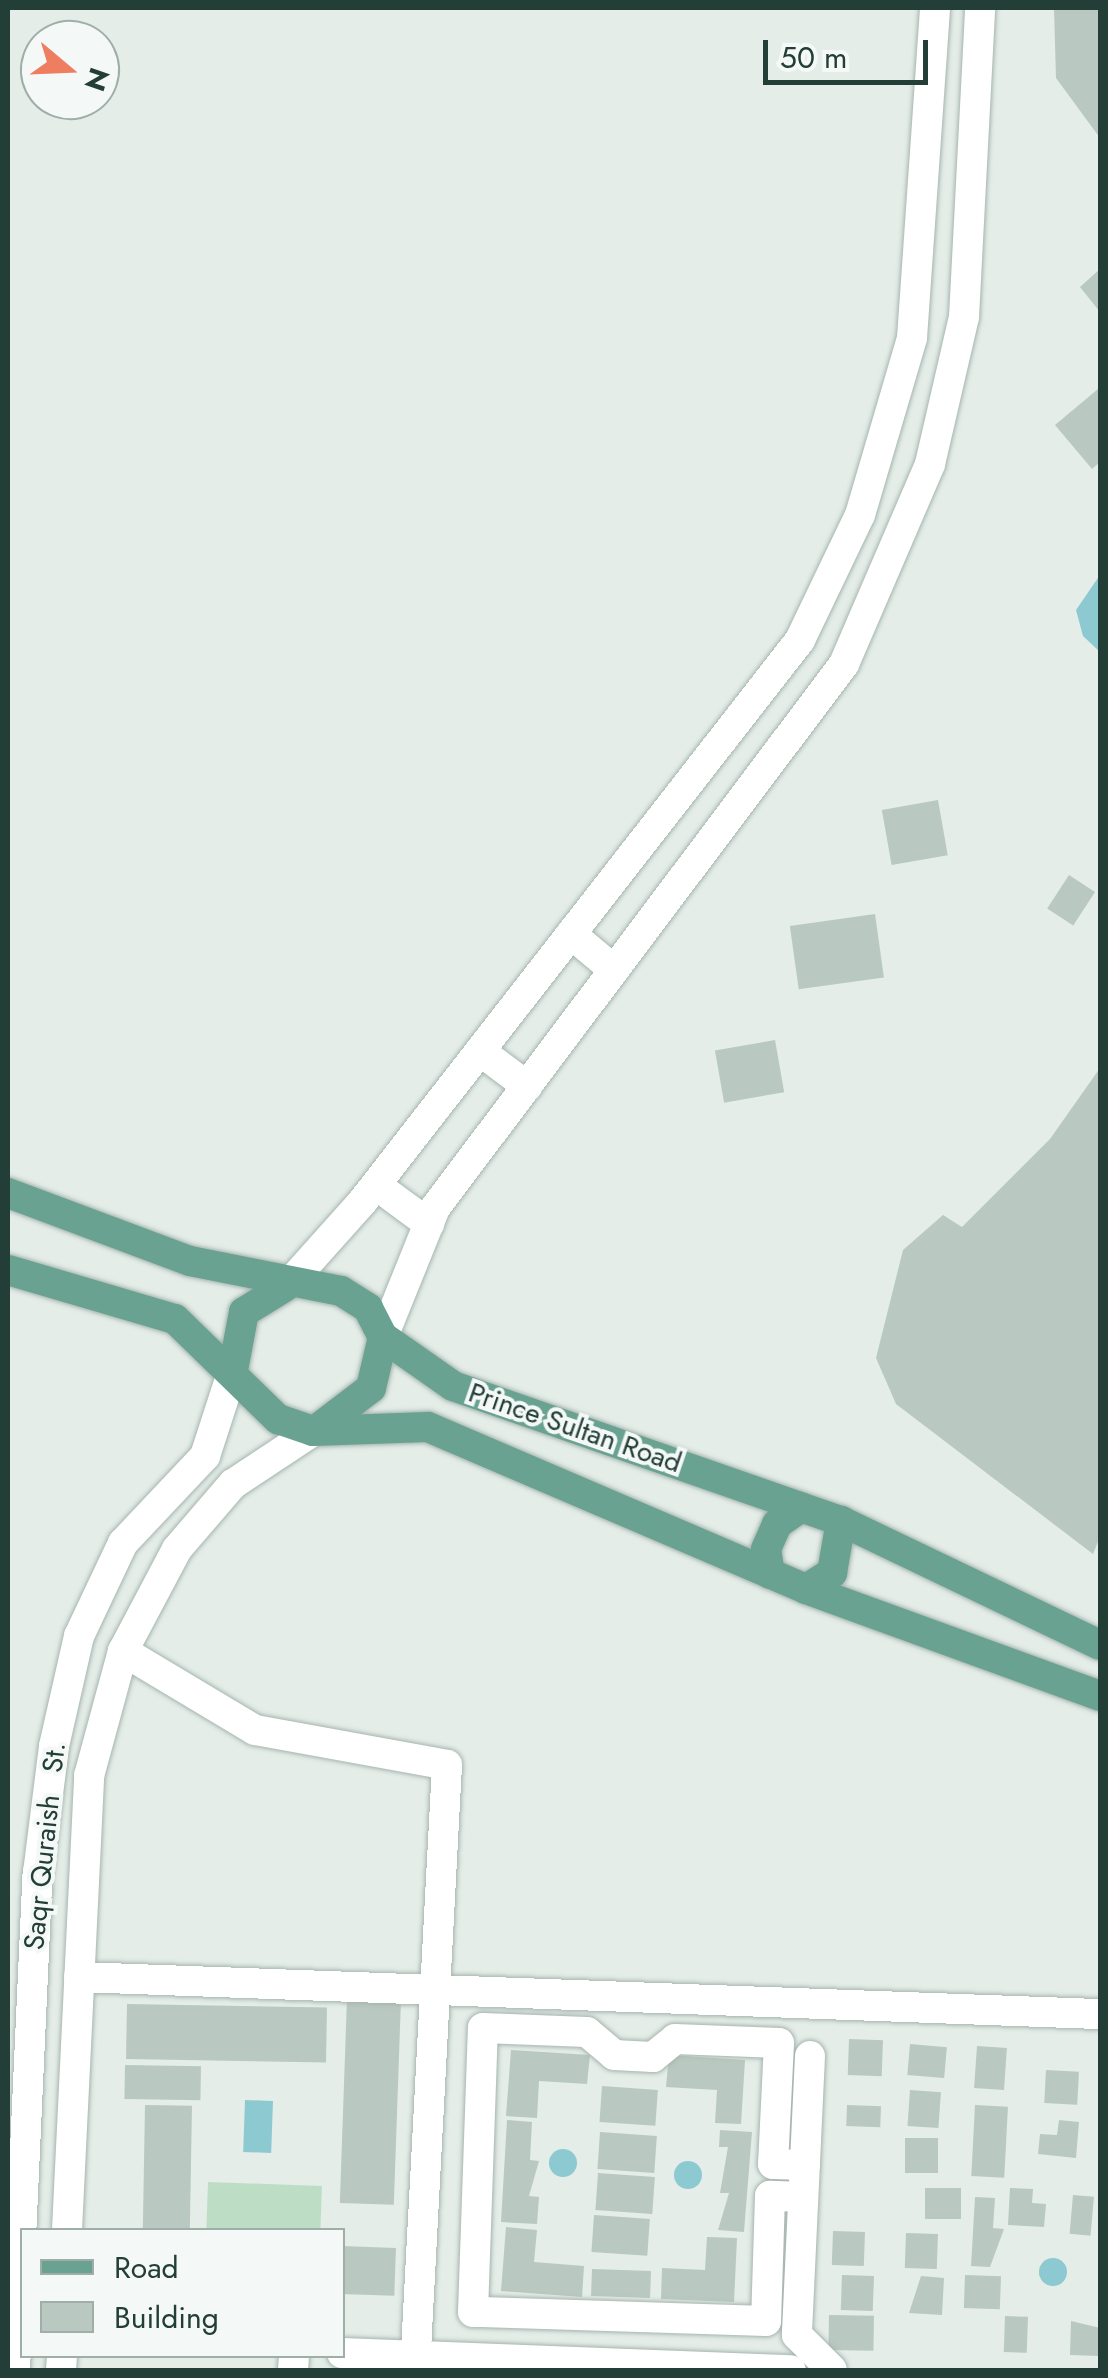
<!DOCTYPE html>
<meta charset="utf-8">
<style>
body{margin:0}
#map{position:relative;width:1108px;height:2378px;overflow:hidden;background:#e4ede8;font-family:Jost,sans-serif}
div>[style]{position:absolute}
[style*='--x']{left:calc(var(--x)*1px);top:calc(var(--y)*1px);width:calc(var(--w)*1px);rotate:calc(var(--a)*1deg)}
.green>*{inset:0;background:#bddec5;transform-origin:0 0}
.water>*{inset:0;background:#8dc9d1;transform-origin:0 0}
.round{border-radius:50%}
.building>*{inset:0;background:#b9c8c1;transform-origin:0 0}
.roads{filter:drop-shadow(0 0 2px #a6b5af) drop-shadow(0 0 2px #a6b5af)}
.minor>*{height:30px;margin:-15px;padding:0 15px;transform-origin:15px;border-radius:15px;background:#fff}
.major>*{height:30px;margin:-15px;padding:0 15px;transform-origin:15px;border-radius:15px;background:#69a291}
span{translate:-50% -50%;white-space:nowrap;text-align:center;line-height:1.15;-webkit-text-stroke:8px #f4f9f7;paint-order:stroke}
.street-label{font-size:28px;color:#233e36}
.frame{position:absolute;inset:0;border:10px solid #233e36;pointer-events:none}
.legend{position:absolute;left:20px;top:2228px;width:325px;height:130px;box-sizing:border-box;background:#f4f9f7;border:2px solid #a0aeaa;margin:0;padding:12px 18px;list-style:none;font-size:30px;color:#233e36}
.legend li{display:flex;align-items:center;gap:20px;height:50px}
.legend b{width:50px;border:2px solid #a0aeaa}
.north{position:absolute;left:20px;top:20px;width:100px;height:100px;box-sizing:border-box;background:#f4f9f7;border:2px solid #a0aeaa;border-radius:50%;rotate:109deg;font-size:28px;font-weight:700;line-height:40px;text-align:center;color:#233e36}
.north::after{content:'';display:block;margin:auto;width:35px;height:45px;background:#ef7d60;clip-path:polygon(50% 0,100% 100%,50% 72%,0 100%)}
.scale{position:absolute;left:763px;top:40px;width:165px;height:45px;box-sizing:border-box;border:5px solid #233e36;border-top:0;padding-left:12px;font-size:30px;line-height:35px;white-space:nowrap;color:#233e36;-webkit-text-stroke:8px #f4f9f7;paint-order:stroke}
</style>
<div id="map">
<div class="green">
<i style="left:208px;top:2182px;width:114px;height:48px;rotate:2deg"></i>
</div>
<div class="water">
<i style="clip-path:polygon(1100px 575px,1100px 652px,1083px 636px,1076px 610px)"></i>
<i style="left:245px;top:2100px;width:28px;height:52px;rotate:2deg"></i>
<i class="round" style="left:549px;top:2149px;width:28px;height:28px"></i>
<i class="round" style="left:674px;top:2161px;width:28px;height:28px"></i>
<i class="round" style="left:1039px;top:2258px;width:28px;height:28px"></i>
</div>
<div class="building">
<i style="clip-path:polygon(1054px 8px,1100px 8px,1100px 138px,1056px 78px)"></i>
<i style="clip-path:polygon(1100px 269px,1100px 312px,1080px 287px)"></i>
<i style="clip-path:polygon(1098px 389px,1100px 462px,1092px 469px,1055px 425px)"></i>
<i style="left:938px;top:800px;width:56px;height:57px;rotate:80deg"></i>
<i style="left:1069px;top:875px;width:31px;height:40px;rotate:33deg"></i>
<i style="left:875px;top:914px;width:64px;height:86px;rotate:82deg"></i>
<i style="left:775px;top:1040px;width:53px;height:61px;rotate:80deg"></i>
<i style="clip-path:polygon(1100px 1068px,1100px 1537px,1093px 1554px,896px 1404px,876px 1358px,903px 1250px,943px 1215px,962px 1227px,1050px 1139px)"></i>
<i style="left:347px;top:1998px;width:54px;height:205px;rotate:2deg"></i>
<i style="left:127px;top:2004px;width:200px;height:55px;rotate:1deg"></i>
<i style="left:849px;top:2039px;width:34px;height:36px;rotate:2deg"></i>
<i style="left:910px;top:2044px;width:37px;height:31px;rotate:5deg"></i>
<i style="left:977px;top:2046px;width:30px;height:42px;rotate:4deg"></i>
<i style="clip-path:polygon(511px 2050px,590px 2055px,587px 2084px,539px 2081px,537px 2118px,506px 2116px)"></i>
<i style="clip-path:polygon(669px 2055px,745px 2060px,741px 2124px,715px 2123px,717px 2090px,666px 2087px)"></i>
<i style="left:125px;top:2065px;width:76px;height:34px;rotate:1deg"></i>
<i style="left:1046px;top:2070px;width:33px;height:33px;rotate:3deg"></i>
<i style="left:602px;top:2086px;width:56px;height:36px;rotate:4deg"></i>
<i style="left:910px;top:2090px;width:31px;height:36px;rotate:4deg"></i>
<i style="left:145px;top:2105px;width:47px;height:125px;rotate:1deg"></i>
<i style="left:847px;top:2105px;width:34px;height:21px;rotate:2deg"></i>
<i style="left:975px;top:2105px;width:33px;height:71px;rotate:3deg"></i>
<i style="clip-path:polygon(507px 2120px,532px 2122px,530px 2160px,539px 2161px,529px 2196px,539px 2197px,537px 2224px,501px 2222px)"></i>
<i style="clip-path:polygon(1059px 2120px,1079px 2122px,1076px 2158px,1038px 2154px,1040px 2134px,1057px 2135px)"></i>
<i style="clip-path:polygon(720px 2130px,752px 2132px,744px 2232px,718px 2230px,729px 2193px,720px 2193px,728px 2147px,719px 2147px)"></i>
<i style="left:600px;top:2132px;width:57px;height:37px;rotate:4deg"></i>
<i style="left:905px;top:2138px;width:33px;height:35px"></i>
<i style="left:598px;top:2173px;width:57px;height:37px;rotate:4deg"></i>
<i style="left:925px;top:2188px;width:36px;height:31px"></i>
<i style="clip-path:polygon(1010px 2188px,1033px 2189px,1032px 2203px,1046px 2204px,1044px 2227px,1008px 2225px)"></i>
<i style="left:1073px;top:2195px;width:21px;height:39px;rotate:5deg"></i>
<i style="clip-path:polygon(975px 2197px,995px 2198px,993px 2228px,1004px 2229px,990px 2267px,971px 2266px)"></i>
<i style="left:594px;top:2215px;width:56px;height:37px;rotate:4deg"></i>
<i style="clip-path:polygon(506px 2227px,537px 2230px,534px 2262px,584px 2266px,582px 2297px,501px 2291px)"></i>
<i style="left:833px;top:2231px;width:32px;height:34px;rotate:2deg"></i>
<i style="left:906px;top:2233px;width:32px;height:35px;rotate:2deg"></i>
<i style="clip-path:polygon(707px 2237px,737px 2238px,734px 2302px,661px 2299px,662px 2268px,705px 2270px)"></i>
<i style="left:342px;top:2246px;width:54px;height:48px;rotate:2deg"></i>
<i style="left:592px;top:2269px;width:59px;height:27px;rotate:2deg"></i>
<i style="left:842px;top:2275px;width:32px;height:35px;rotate:2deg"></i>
<i style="left:965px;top:2275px;width:36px;height:33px;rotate:2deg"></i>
<i style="clip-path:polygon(921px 2276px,944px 2278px,942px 2315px,909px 2313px)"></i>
<i style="left:829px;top:2315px;width:45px;height:35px;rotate:1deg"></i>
<i style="left:1005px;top:2316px;width:23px;height:36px;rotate:2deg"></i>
<i style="clip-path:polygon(1071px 2321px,1100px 2328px,1100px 2356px,1070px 2355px)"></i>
</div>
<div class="roads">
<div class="minor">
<i style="--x:571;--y:934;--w:56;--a:39.9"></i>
<i style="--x:480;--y:1051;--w:59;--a:36.7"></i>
<i style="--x:376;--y:1185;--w:66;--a:36.3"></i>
<i style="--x:288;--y:1285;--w:113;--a:-48.2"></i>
<i style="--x:363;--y:1201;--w:711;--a:-52.08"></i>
<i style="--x:800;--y:640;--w:139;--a:-64.4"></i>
<i style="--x:860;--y:515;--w:184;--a:-73.6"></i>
<i style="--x:912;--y:338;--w:331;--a:-86"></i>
<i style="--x:383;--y:1337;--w:139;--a:-68"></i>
<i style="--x:435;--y:1208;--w:681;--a:-53.06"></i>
<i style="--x:844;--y:664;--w:218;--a:-66.7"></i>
<i style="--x:930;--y:464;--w:151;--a:-77"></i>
<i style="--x:964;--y:317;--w:309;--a:-87"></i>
<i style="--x:123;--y:1651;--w:154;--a:30.9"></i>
<i style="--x:255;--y:1730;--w:195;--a:10.3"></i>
<i style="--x:447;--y:1765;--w:606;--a:93.03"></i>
<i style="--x:79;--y:1977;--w:1022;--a:2.08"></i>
<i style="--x:810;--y:2056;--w:279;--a:92.7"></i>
<i style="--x:797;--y:2335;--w:49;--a:45"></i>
<i style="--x:803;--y:2197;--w:33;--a:-178"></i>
<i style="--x:770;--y:2196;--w:125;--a:91.8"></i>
<i style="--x:766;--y:2321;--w:293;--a:-178.2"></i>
<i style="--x:473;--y:2312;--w:284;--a:-88"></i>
<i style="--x:483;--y:2028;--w:104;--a:2.2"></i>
<i style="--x:587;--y:2032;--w:35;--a:40"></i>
<i style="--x:614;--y:2055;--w:39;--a:3"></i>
<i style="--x:653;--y:2057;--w:28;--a:-39"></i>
<i style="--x:675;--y:2039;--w:104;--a:2.2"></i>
<i style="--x:779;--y:2043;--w:121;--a:92.8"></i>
<i style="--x:773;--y:2164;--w:32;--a:2"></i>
<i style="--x:67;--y:2230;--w:455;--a:-87.2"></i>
<i style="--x:89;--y:1776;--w:130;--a:-74.8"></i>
<i style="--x:123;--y:1651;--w:115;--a:-62.1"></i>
<i style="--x:177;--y:1549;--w:86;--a:-49.3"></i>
<i style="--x:233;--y:1484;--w:96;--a:-33.5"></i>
<i style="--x:342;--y:2353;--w:449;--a:2.2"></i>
<i style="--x:15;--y:2370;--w:498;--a:-87.4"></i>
<i style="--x:38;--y:1873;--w:128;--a:-82.8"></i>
<i style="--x:54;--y:1746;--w:113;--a:-77.2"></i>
<i style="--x:79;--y:1636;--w:103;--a:-64.7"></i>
<i style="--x:123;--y:1543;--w:120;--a:-46.7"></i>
<i style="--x:205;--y:1456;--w:90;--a:-72"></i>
<i style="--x:61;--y:2370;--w:14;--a:-86"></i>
<i style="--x:293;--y:2370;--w:14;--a:-86"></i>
</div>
<div class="major">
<i style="--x:8;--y:1193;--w:194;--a:20.5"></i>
<i style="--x:190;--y:1261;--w:154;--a:11.2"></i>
<i style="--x:341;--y:1291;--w:32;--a:32"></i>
<i style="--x:368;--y:1308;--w:33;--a:63"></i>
<i style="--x:383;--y:1337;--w:85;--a:35"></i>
<i style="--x:453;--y:1386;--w:411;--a:19.2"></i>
<i style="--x:841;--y:1521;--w:287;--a:25.6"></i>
<i style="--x:8;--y:1270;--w:174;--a:16.4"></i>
<i style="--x:175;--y:1319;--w:144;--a:44.2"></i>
<i style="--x:278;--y:1419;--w:37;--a:19"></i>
<i style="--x:313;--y:1431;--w:115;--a:-2"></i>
<i style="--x:428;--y:1427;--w:411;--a:23.2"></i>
<i style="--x:806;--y:1589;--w:313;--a:20"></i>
<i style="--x:233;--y:1370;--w:59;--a:-79.3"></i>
<i style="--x:244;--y:1312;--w:52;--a:-31.5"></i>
<i style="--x:320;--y:1427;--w:64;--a:-37.4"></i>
<i style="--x:371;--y:1388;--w:52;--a:-76.8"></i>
<i style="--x:770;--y:1574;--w:25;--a:-99"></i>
<i style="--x:766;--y:1549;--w:27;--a:-66"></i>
<i style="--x:777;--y:1524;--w:29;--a:-35"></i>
<i style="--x:806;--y:1589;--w:31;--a:-32"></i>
<i style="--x:832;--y:1573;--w:53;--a:-80.2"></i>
</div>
</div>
<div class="street-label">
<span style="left:575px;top:1428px;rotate:19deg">Prince Sultan Road</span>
<span style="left:45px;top:1846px;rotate:-84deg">Saqr Quraish ٍSt.</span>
</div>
<div class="frame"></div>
<ul class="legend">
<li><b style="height:12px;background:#69a291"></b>Road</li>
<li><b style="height:28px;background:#b9c8c1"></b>Building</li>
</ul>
<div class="north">N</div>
<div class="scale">50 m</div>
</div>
